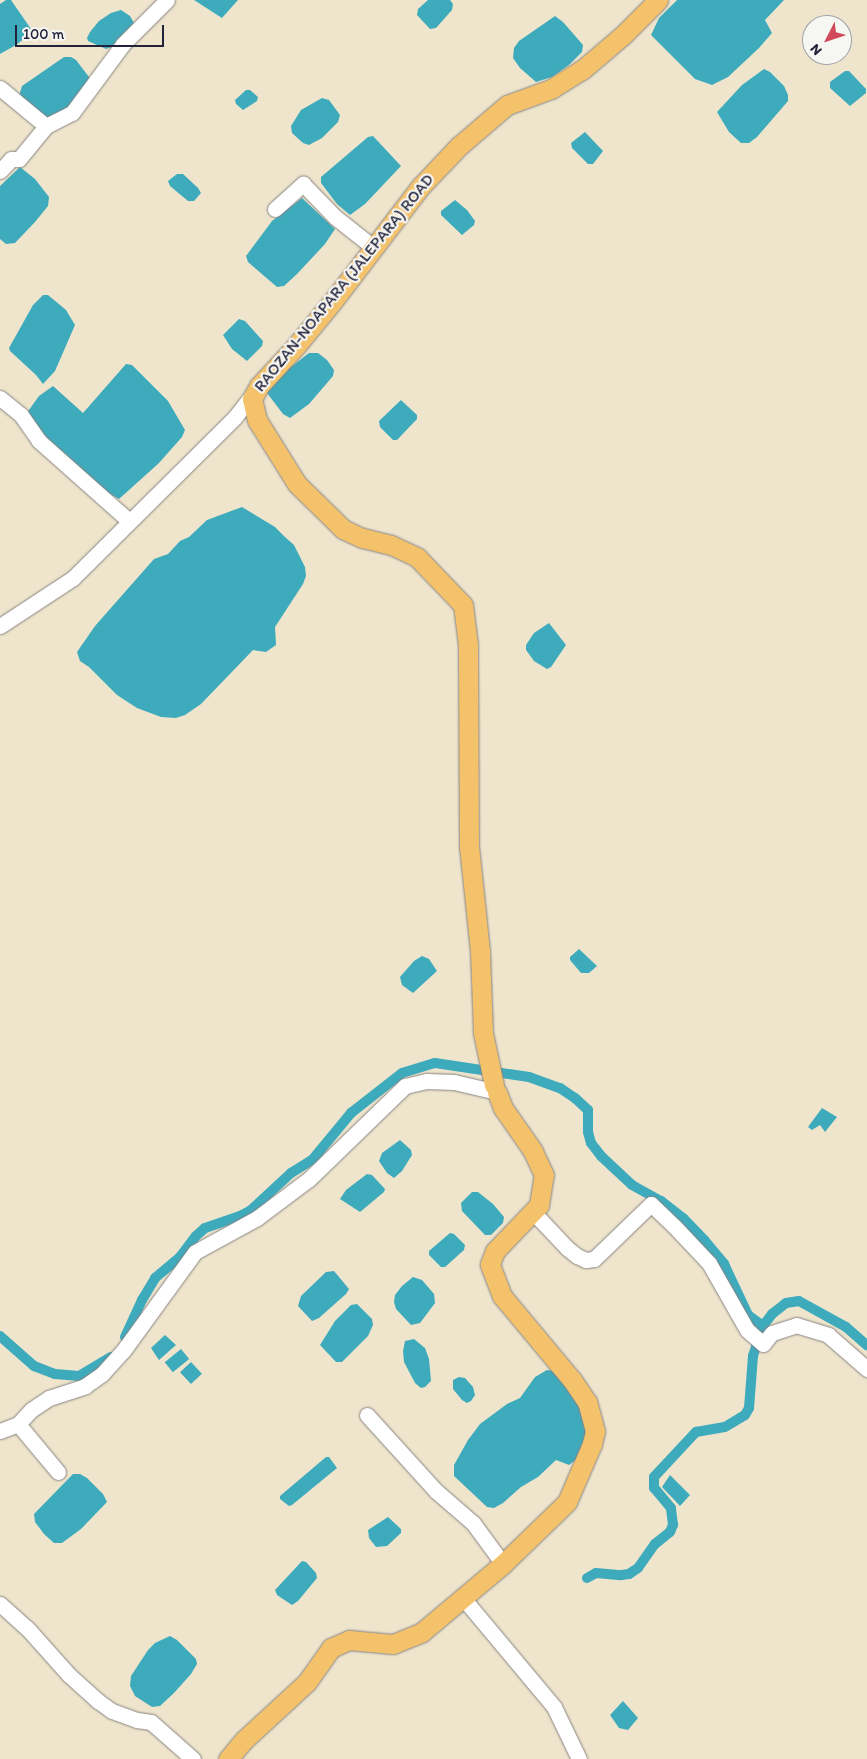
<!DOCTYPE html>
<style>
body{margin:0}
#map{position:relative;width:867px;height:1759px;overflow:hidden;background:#efe5cc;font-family:Itim,sans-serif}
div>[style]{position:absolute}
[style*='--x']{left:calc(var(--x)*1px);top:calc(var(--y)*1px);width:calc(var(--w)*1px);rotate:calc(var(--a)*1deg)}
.water>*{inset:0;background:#3eabbd;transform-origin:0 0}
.canal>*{height:10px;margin:-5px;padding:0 5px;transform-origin:5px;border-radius:5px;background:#3eabbd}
.roads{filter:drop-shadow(0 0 1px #888484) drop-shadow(0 0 1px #888484)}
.minor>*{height:15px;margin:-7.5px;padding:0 7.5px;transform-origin:7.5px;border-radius:7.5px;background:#fff}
.major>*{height:19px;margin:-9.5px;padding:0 9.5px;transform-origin:9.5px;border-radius:9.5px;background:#f4c26a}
span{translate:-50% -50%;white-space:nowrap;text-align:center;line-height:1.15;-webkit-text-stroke:4.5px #f6f6f2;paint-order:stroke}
.street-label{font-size:16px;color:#22223b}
.north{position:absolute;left:802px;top:15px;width:50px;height:50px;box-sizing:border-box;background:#f6f6f2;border:1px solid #a1a1a9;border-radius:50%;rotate:229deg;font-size:14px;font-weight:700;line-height:20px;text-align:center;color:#22223b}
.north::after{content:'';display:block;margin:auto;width:18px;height:22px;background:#d1495b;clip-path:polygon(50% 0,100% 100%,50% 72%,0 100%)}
.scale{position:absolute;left:15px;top:25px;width:149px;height:22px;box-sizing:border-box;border:2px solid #22223b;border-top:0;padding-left:6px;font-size:15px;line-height:18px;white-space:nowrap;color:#22223b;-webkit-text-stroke:4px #f6f6f2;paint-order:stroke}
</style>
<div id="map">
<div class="water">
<i style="clip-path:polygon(6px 0,11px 0,31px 29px,29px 35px,16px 45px,0 54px,0 4px)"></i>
<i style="clip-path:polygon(194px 0,238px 0,222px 18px)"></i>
<i style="clip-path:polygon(428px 0,450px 0,453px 4px,452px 10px,436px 28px,430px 29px,417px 15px,418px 9px)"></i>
<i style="clip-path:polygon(677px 0,784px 0,765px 20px,772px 33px,759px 48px,728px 77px,712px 85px,695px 79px,651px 35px,659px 18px)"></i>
<i style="clip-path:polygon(121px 10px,130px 16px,134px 23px,112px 47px,106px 49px,88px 41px,87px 38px,90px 32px,99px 21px,111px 13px)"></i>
<i style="clip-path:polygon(555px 16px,563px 22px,583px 45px,582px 52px,569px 65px,552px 77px,536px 82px,520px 68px,513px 58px,514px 48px,519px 41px)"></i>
<i style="clip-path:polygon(64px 57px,71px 57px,76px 60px,89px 77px,89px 83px,65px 110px,48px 120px,19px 96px,22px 86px)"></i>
<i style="clip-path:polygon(764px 69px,770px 72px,784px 86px,788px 95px,788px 101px,757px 137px,749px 143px,741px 143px,729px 132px,717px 112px,742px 85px)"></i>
<i style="clip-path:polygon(845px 71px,849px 71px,866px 89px,866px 93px,850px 106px,830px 88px,830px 82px)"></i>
<i style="clip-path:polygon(246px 90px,250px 90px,258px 97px,257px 101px,243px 110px,236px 104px,235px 100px)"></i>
<i style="clip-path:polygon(322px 98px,329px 100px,340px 115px,338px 122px,322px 138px,309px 145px,303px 143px,292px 133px,291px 126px,301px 110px)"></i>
<i style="clip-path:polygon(585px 132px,603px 151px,593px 164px,588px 164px,572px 148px,571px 143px)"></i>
<i style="clip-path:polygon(373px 136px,401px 166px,365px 204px,350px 215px,337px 204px,321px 183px,321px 177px,368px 137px)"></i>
<i style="clip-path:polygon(20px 167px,35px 179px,49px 197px,48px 206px,35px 222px,15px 243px,6px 244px,0 239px,0 186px)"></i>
<i style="clip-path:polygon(177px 174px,183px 174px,198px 188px,201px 193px,194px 201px,188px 201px,170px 186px,168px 181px)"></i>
<i style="clip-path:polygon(302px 198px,335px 229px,325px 244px,297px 274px,284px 286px,277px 287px,248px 262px,246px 256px,272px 221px)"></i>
<i style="clip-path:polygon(455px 200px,467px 210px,475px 221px,474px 225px,462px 235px,441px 215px,441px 211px)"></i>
<i style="clip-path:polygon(43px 295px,48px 295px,66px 310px,75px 325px,55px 371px,43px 384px,36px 375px,10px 351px,9px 348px,33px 305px)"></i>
<i style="clip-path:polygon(239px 319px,245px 321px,263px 341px,262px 346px,247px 361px,232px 349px,223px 335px)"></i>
<i style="clip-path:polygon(309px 353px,318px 353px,327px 360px,334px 370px,333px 376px,309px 404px,290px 418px,283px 414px,267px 393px,279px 376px)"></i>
<i style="clip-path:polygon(126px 364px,132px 365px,168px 401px,185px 430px,182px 437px,159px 463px,119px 499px,105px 491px,42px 433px,26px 414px,39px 396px,53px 386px,83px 413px)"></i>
<i style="clip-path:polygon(401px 400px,417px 415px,417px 419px,397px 440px,393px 440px,380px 427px,379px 421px)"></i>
<i style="clip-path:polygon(242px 507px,275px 527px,285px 537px,294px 545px,305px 567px,306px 576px,303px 584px,275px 627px,276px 645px,266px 652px,253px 650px,201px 704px,185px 715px,176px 718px,161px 717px,137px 708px,117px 695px,89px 667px,80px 661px,77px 652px,95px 626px,154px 559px,168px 554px,180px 541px,189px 537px,207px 520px)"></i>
<i style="clip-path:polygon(549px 623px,566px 645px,551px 667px,547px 669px,534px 661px,526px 650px,526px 645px,534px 633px)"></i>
<i style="clip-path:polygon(579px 949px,597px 966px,589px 973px,581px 973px,570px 960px,570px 957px)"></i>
<i style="clip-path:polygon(422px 956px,429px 959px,437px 971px,413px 993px,402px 985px,400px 977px,414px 961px)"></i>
<i style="clip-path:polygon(822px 1108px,837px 1117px,825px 1132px,820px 1125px,812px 1130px,808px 1127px)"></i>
<i style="clip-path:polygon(400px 1140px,411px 1150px,412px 1155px,402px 1171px,394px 1178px,387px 1173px,379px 1161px,382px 1153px)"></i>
<i style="clip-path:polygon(367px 1174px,372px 1175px,385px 1189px,384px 1192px,360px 1212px,340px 1199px,346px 1190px)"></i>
<i style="clip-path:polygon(472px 1192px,478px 1192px,493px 1204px,504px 1217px,503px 1223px,491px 1235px,485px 1235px,462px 1211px,461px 1203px)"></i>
<i style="clip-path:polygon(450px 1233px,454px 1234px,465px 1245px,464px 1250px,445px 1267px,441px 1267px,429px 1255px,429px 1251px)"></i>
<i style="clip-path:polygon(334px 1271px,349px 1289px,346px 1294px,319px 1318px,312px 1321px,298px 1306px,301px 1296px,326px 1272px)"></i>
<i style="clip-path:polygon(413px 1277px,422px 1280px,434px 1294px,435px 1303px,420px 1323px,411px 1325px,396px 1309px,394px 1302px,395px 1295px,402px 1286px)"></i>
<i style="clip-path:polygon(357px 1304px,372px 1319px,373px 1325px,368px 1336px,342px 1362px,336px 1362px,320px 1345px,335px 1321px,351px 1305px)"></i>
<i style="clip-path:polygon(165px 1335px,176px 1345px,159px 1360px,151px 1348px)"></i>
<i style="clip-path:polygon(414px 1339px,425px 1348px,429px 1359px,431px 1381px,425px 1387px,421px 1388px,415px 1383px,404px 1362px,403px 1351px,405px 1341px)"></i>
<i style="left:181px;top:1349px;width:13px;height:21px;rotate:51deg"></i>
<i style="left:191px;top:1362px;width:16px;height:15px;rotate:47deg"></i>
<i style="clip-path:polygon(547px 1370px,554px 1371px,580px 1400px,588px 1429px,577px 1459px,569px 1465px,556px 1460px,538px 1477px,521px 1487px,503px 1503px,494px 1508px,487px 1507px,454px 1476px,454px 1465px,468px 1440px,480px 1424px,507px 1404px,520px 1398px,535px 1377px)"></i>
<i style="clip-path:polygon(459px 1377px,465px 1378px,473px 1387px,475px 1395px,471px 1401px,467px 1403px,462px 1400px,453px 1389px,453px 1380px)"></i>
<i style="clip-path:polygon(326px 1457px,329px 1457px,337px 1468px,292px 1505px,289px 1506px,280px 1499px,280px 1496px)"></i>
<i style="clip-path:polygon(73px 1474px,80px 1474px,87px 1478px,103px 1494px,107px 1502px,81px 1529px,62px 1543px,54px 1543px,44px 1534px,35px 1522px,34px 1514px)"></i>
<i style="clip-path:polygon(670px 1475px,690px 1495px,680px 1506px,662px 1487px)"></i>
<i style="clip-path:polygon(388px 1517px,401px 1529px,401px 1533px,387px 1546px,376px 1547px,369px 1538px,368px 1530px)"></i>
<i style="clip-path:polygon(302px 1561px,306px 1562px,316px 1573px,317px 1578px,298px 1601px,292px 1605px,277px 1595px,275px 1590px)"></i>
<i style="clip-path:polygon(170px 1636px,177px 1640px,196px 1659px,197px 1664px,191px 1674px,174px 1693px,160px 1706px,152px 1707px,135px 1696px,130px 1686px,131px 1676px,148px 1650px,155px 1643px)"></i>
<i style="clip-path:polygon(623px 1701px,638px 1718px,628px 1730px,619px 1728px,610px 1715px)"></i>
</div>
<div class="canal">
<i style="--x:0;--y:1336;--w:45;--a:41.4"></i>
<i style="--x:34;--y:1366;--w:22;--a:21"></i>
<i style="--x:55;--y:1374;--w:24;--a:5"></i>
<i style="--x:79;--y:1376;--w:37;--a:-31"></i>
<i style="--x:125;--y:1337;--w:41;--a:-65.3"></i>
<i style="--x:142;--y:1300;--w:26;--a:-59"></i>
<i style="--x:155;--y:1278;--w:33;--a:-40"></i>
<i style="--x:180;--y:1257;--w:26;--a:-53"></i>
<i style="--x:196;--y:1236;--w:12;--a:-42"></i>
<i style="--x:205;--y:1228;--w:37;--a:-19"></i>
<i style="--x:240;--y:1216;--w:11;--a:-27"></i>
<i style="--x:250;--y:1211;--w:56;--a:-42.8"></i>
<i style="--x:291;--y:1173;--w:26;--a:-32"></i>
<i style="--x:313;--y:1159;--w:60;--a:-50.4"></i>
<i style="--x:351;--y:1113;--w:65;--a:-38.1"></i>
<i style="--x:402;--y:1073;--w:34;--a:-17"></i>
<i style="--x:435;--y:1063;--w:95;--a:8.5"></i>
<i style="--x:529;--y:1077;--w:33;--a:20"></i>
<i style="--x:560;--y:1088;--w:18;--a:34"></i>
<i style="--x:575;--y:1098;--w:18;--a:43"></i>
<i style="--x:588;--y:1110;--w:22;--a:90"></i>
<i style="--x:588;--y:1132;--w:11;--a:75"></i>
<i style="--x:591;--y:1143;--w:16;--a:52"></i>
<i style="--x:601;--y:1156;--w:42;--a:43.1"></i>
<i style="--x:632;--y:1185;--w:33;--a:29"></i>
<i style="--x:661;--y:1201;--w:28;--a:38"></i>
<i style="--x:683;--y:1218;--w:32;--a:46"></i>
<i style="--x:705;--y:1241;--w:30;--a:50"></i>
<i style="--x:724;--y:1264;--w:56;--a:64.8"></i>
<i style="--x:748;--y:1315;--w:19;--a:36"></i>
<i style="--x:587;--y:1578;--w:10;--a:-29"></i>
<i style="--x:596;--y:1573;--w:25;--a:5"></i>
<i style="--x:621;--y:1575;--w:8;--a:-7"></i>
<i style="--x:629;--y:1574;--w:11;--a:-34"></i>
<i style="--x:638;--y:1568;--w:29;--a:-55"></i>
<i style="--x:655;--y:1544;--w:19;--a:-39"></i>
<i style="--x:670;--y:1532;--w:8;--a:-67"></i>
<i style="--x:673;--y:1525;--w:17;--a:-97"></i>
<i style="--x:671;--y:1508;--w:26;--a:-130"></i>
<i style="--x:654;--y:1488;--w:11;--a:-90"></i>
<i style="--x:654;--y:1477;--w:62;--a:-47"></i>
<i style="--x:696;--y:1432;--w:29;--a:-10"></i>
<i style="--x:725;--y:1427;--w:23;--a:-31"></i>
<i style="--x:745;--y:1415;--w:8;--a:-60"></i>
<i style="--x:749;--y:1408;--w:52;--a:-85.6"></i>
<i style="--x:753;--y:1356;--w:32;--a:-72"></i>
<i style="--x:763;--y:1326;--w:15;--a:-53"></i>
<i style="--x:772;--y:1314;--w:18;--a:-38"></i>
<i style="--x:786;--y:1303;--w:13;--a:-9"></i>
<i style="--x:799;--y:1301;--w:54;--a:29"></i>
<i style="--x:846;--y:1327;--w:28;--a:41"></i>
</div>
<div class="roads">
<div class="minor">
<i style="--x:0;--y:88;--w:60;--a:39.6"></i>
<i style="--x:0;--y:171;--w:16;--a:-47"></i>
<i style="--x:11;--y:159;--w:8;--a:0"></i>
<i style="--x:19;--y:159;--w:43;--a:-50.7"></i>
<i style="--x:46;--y:126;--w:29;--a:-27"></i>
<i style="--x:72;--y:113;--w:86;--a:-53.5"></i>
<i style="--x:123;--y:44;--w:62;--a:-45"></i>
<i style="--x:275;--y:209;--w:38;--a:-42"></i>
<i style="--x:303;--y:184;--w:46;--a:45.9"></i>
<i style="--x:335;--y:217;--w:48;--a:38.3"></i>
<i style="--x:0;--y:398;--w:27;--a:39"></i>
<i style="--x:21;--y:415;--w:32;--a:55"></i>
<i style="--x:39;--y:441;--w:120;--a:41.6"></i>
<i style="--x:0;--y:626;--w:87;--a:-33.3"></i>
<i style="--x:73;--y:578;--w:228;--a:-44.8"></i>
<i style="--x:235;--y:417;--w:33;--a:-52"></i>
<i style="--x:533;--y:1212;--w:50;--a:46.6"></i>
<i style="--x:567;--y:1248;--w:13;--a:39"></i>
<i style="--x:577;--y:1256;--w:10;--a:24"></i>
<i style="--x:586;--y:1260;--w:8;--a:-7"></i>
<i style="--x:594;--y:1259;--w:79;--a:-44"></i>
<i style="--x:651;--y:1204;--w:32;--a:44"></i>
<i style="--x:674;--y:1226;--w:51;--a:46.6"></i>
<i style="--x:709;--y:1263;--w:77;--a:60.4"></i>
<i style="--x:747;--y:1330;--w:21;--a:41"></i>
<i style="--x:763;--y:1344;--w:14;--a:-51"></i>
<i style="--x:772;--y:1333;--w:25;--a:-18"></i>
<i style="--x:796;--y:1325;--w:34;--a:17"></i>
<i style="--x:828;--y:1335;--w:52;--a:41.1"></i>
<i style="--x:367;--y:1415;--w:103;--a:47.8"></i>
<i style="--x:436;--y:1491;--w:49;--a:40.9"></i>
<i style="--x:473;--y:1523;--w:51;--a:53.8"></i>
<i style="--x:0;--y:1431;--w:19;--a:-21"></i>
<i style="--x:58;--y:1472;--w:62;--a:-129.8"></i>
<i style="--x:18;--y:1424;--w:19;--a:-47"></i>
<i style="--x:31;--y:1410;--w:22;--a:-34"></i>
<i style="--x:49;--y:1398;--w:38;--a:-18"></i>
<i style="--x:85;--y:1386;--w:21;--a:-35"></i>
<i style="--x:102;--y:1374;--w:31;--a:-48"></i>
<i style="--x:123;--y:1351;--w:122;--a:-54"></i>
<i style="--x:195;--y:1252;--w:71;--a:-28.7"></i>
<i style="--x:257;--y:1218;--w:65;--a:-36.9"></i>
<i style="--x:309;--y:1179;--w:134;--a:-44.1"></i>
<i style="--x:405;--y:1086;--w:22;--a:-13"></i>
<i style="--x:426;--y:1081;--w:28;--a:2"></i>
<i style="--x:454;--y:1082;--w:44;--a:13.1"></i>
<i style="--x:463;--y:1598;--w:142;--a:50.1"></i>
<i style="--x:554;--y:1707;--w:58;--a:64.3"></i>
<i style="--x:0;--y:1604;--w:36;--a:42"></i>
<i style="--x:27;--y:1628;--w:63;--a:48.2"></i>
<i style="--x:69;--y:1675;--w:39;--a:42"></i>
<i style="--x:98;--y:1701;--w:17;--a:36"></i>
<i style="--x:112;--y:1711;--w:27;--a:20"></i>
<i style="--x:137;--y:1720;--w:14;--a:8"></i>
<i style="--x:151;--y:1722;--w:56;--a:41.4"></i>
</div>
<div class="major">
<i style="--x:494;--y:1085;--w:53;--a:-101.9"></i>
<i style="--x:483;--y:1033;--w:82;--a:-92.1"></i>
<i style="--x:480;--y:951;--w:105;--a:-96"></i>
<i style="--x:469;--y:847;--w:202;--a:-90.3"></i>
<i style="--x:468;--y:645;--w:40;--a:-97.1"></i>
<i style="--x:463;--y:605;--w:66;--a:-133.8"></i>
<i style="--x:417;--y:557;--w:29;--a:-155"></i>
<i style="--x:391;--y:545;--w:30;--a:-166"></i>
<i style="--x:362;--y:538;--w:21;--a:-155"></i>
<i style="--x:343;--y:529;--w:64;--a:-135.6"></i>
<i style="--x:297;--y:484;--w:75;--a:-122"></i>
<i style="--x:257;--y:420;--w:22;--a:-103"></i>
<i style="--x:252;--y:399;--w:15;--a:-62"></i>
<i style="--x:259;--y:386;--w:54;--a:-47.2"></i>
<i style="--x:296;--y:346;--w:58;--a:-50.6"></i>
<i style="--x:333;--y:301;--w:145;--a:-52.6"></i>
<i style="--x:421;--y:186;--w:55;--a:-46.5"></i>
<i style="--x:459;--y:146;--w:63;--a:-40.5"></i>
<i style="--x:507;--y:105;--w:47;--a:-20"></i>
<i style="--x:551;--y:89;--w:36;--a:-32"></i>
<i style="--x:582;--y:70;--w:52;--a:-40.4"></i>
<i style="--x:622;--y:36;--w:51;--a:-45"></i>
<i style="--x:228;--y:1759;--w:25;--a:-50"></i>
<i style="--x:244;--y:1740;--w:86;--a:-42.6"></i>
<i style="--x:307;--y:1682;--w:42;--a:-54.8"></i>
<i style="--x:331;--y:1648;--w:20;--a:-24"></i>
<i style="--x:349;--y:1640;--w:44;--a:5.2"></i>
<i style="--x:393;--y:1644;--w:31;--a:-22"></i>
<i style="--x:422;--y:1632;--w:106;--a:-40"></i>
<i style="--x:503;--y:1564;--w:89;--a:-44.1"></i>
<i style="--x:567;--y:1502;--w:63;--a:-66.7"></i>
<i style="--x:592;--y:1444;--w:13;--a:-77"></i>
<i style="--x:595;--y:1431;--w:30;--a:-105"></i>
<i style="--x:587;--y:1402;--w:27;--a:-124"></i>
<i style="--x:572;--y:1380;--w:109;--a:-129.8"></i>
<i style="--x:502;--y:1296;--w:34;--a:-111"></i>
<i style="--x:490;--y:1264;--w:14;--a:-69"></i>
<i style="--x:495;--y:1251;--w:64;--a:-46.3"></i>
<i style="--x:539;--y:1205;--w:30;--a:-81"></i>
<i style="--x:544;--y:1175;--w:26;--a:-115"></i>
<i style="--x:533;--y:1151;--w:52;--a:-124.9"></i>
<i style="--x:503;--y:1108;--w:17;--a:-111"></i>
</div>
</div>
<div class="street-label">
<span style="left:344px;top:283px;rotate:-51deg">RAOZAN-NOAPARA (JALEPARA) ROAD</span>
</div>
<div class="north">N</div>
<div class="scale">100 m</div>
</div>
